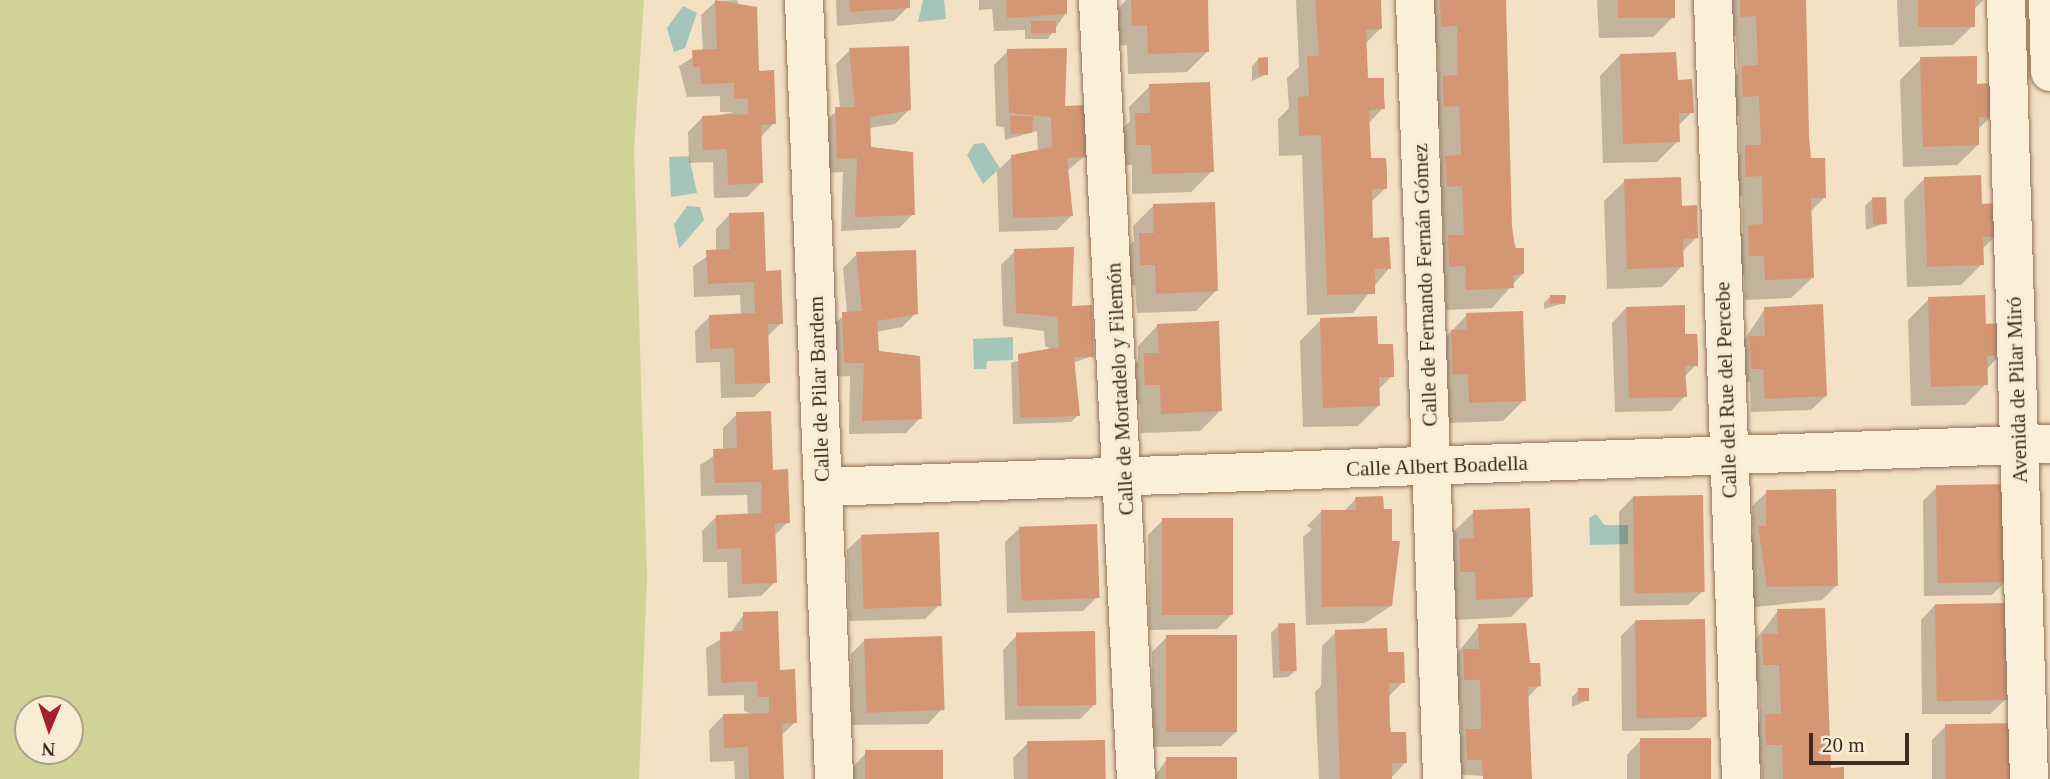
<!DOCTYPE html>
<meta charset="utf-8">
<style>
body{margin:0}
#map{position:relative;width:2050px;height:779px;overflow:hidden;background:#f3e1c4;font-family:Georgia,serif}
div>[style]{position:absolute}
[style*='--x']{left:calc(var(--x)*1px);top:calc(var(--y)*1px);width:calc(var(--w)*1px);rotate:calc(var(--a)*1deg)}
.green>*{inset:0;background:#d0d296}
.water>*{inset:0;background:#a6c5ba}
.shadow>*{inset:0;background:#0003}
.building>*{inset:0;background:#d59676;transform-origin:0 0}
.roads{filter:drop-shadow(0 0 2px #907158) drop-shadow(0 0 2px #907158)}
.street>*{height:38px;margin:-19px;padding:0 19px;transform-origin:19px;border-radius:19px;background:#fcefd9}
.secondary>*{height:38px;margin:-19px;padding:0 19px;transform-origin:19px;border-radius:19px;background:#fcefd9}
span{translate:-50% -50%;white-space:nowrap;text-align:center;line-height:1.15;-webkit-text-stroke:7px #f9ecd5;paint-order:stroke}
.street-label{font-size:21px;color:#3e2b1e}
.north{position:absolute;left:14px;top:695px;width:70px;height:70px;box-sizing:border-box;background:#f9ecd5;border:2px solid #ae9f8c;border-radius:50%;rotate:182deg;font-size:19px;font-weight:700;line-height:28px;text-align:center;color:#3e2b1e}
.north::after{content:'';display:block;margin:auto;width:24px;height:32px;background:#a5212d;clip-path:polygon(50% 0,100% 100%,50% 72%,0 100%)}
.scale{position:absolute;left:1809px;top:733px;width:100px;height:32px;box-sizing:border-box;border:4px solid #3e2b1e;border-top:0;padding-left:9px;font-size:21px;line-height:24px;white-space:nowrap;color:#3e2b1e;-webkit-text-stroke:5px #f9ecd5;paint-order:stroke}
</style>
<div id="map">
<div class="green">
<i style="clip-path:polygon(evenodd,0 0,644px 0,634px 149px,647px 578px,639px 779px,0 779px,0 0,70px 709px,70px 751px,28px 751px,28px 709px,70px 709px)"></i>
</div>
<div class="water">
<i style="clip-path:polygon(923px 0,944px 0,946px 19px,918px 22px)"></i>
<i style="clip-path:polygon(683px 6px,697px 13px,685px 48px,674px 52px,667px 28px)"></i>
<i style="clip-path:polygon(984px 143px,1000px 168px,983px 184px,967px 155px,974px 144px)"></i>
<i style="clip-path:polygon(689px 156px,697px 193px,671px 197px,669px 157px)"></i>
<i style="clip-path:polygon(687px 206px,700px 207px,704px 220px,679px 249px,674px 224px)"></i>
<i style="clip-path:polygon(1013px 337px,1013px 360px,987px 361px,986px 369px,974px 369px,973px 339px)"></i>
<i style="clip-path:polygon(1596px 514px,1604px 525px,1628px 525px,1628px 544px,1590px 545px,1589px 518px)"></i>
</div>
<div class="shadow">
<i style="clip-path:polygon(737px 0,774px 123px,760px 138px,761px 183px,747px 197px,714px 198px,713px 162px,689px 163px,688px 132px,702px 118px,734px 112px,720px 112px,720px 96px,687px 97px,679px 66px,703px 51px,701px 15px,716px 1px)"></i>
<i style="clip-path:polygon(836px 0,908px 0,908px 7px,894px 21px,837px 26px)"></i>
<i style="clip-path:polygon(979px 0,1064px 0,1065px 14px,1048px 39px,1025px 39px,1025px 30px,994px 31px,992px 9px,979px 10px)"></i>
<i style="clip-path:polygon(1126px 0,1206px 0,1208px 51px,1187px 72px,1128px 74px,1127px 45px,1112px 46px,1111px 16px)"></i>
<i style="clip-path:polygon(1296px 0,1379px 0,1380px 29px,1365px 44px,1366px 80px,1383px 108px,1368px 124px,1369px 160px,1386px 188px,1370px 203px,1372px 240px,1389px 268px,1353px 313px,1307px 315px,1302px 155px,1279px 156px,1278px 119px,1289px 108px,1287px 78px,1299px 67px)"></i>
<i style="clip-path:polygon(1435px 0,1503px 0,1510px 227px,1523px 273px,1492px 308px,1446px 310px,1445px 286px,1429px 287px,1428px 257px,1444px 242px,1442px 206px,1427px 207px,1426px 178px,1441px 163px,1440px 126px,1424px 127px,1423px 98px,1438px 83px,1437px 46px,1421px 47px,1420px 18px)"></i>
<i style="clip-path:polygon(1597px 0,1675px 0,1674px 16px,1653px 37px,1599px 38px)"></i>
<i style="clip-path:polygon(1728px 0,1802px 0,1810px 160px,1824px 198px,1810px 212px,1812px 278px,1791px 298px,1745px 300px,1744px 275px,1729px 276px,1728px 247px,1743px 232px,1742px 196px,1726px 197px,1725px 167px,1740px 152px,1739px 116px,1723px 117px,1722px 88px,1738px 73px,1736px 36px,1721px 37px)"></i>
<i style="clip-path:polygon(1897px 0,1984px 0,1973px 10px,1974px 25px,1953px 45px,1899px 47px)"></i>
<i style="clip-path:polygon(850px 50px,910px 109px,895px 124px,869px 128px,870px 148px,913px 214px,899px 228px,841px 231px,843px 172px,823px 173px,822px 123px,840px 109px,836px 64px)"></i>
<i style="clip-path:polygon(1008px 51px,1064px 108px,1085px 156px,1067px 171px,1071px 216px,1057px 230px,999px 232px,997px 171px,1012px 157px,1038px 152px,1037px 131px,1005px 140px,1004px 127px,996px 126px,994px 65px)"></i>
<i style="clip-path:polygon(1620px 55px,1676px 82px,1692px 112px,1677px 127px,1678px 141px,1657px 162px,1603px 163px,1600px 76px)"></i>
<i style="clip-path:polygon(1259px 59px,1267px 74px,1252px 81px,1252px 66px)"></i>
<i style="clip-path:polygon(1921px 59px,1992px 116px,1977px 130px,1978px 145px,1957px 165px,1903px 167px,1900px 80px)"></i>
<i style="clip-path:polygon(1150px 86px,1212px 171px,1191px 192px,1132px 194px,1132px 165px,1116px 165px,1115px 136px,1130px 121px,1129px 107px)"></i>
<i style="clip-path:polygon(1924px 179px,1980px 206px,1996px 236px,1981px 250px,1982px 264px,1961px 285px,1907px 287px,1904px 200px)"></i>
<i style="clip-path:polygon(1625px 181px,1696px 238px,1682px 252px,1682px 266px,1662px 287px,1607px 289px,1604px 201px)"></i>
<i style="clip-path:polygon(1872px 199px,1885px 223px,1866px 230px,1865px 206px)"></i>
<i style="clip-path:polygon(1154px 205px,1216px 291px,1196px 311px,1137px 313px,1135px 285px,1121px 285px,1120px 255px,1134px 241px,1133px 226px)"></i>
<i style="clip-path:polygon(730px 214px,781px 323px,766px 338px,768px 383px,754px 397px,721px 398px,720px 362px,696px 363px,695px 331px,709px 317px,741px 316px,740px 295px,694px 297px,693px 266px,716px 251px,716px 229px)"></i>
<i style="clip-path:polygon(1015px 251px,1092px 356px,1073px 363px,1078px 415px,1071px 422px,1013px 424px,1011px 363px,1052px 350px,1045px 346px,1044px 331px,1003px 326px,1001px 265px)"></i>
<i style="clip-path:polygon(857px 254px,916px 313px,902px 327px,876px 332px,877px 353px,920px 418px,906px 433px,849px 434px,850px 376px,831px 377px,829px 328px,847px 313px,843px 268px)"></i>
<i style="clip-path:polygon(1551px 296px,1564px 303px,1544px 309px,1544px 303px)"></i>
<i style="clip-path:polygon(1929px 299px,1984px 326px,2000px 355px,1986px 370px,1986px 384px,1965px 405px,1911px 406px,1908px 320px)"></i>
<i style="clip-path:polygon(1626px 308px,1684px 335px,1696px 365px,1684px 377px,1685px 396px,1671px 411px,1615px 412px,1612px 323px)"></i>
<i style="clip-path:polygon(1765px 309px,1826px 396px,1811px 410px,1751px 412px,1750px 382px,1737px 383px,1736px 352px)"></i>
<i style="clip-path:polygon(1467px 315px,1524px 400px,1503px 421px,1449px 423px,1448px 394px,1433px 395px,1431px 352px)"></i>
<i style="clip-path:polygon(1321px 320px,1377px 346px,1392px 376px,1378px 390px,1379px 405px,1358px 426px,1303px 427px,1300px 341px)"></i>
<i style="clip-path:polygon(1158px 325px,1220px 411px,1200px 431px,1141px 433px,1140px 404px,1125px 405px,1124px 375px,1138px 361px,1138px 346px)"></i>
<i style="clip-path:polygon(737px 414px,788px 522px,773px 537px,775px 582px,761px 596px,728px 598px,727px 562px,703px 562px,702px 531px,716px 517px,748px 516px,747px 495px,701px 496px,700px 465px,723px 450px,723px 428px)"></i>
<i style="clip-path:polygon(1937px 487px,2006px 581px,1992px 595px,1924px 596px,1923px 501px)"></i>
<i style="clip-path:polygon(1767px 492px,1836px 586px,1822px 600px,1755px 607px,1739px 548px,1753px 534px,1752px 506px)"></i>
<i style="clip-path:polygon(1633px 497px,1703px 591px,1688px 605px,1620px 606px,1619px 512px)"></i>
<i style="clip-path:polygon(1356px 499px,1390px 543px,1398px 543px,1391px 606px,1365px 623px,1306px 625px,1303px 537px,1312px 529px,1307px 526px,1321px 512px,1343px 512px)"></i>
<i style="clip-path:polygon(1474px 512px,1531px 597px,1511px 617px,1456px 620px,1455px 591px,1440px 592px,1439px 561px,1454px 547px,1453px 532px)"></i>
<i style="clip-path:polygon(1162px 521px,1232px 614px,1217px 629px,1149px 630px,1148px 535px)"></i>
<i style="clip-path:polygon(1020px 528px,1097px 597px,1083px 611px,1007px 613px,1005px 542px)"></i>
<i style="clip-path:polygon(862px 536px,939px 605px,925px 619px,849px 621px,847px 550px)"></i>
<i style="clip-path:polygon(1935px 605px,2005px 700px,1990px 714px,1922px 714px,1921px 620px)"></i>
<i style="clip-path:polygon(1778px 611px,1829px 769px,1842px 779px,1762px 779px,1762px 764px,1746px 765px,1745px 736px,1760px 721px,1759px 685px,1743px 685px,1742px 657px)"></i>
<i style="clip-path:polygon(744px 614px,778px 672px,795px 722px,780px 737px,782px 779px,735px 779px,734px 761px,710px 762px,709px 730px,723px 716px,755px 715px,744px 711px,744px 695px,708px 696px,706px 648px,730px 634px)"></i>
<i style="clip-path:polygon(1635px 622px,1705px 716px,1690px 730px,1622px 731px,1621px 636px)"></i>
<i style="clip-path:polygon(1278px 626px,1295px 671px,1288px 677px,1273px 678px,1271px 633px)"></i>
<i style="clip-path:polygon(1479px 626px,1528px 664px,1539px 686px,1527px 698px,1530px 779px,1453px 774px,1446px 752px,1461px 736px,1460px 700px,1444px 700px,1443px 672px)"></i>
<i style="clip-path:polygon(1336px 632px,1403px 682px,1388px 697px,1389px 734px,1406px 762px,1390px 779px,1319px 779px,1315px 692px,1321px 686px,1322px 646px)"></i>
<i style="clip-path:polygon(1017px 635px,1094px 705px,1080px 719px,1005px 720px,1003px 650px)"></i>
<i style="clip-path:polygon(1166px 638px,1236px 732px,1221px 746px,1153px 747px,1152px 652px)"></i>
<i style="clip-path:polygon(865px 640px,942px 709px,928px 724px,852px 725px,851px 654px)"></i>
<i style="clip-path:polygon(1579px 690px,1588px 700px,1572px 707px,1572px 697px)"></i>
<i style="clip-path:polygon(1946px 726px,2015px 779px,1932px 779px,1932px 740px)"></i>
<i style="clip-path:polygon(1641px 740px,1709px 779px,1627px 779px,1627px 755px)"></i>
<i style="clip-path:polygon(1027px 744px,1104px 779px,1014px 779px,1013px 758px)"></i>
<i style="clip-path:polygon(865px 754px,942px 779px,851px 779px,851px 769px)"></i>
<i style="clip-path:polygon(1167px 759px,1235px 779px,1153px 779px)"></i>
</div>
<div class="building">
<i style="clip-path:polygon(715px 0,757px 7px,759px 71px,774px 70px,776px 124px,761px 125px,763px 183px,728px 185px,727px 149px,703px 150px,702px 116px,748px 114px,748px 98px,734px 99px,734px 83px,701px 84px,700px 67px,693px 67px,692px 50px,717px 49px)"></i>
<i style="clip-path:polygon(849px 0,910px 0,910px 8px,850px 12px)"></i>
<i style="clip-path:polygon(1006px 0,1067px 0,1067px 14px,1007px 18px)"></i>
<i style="clip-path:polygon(1131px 0,1208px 0,1209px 52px,1148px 54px,1147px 25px,1132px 26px)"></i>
<i style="clip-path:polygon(1315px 0,1381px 0,1382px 29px,1366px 30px,1368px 78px,1384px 78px,1384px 94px,1385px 109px,1369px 110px,1371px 158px,1386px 158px,1387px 173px,1387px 189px,1372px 189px,1373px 238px,1389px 237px,1391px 269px,1375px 269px,1375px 294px,1327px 295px,1321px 135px,1299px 136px,1298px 97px,1309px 96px,1307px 56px,1319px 56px)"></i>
<i style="clip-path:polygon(1440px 0,1506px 0,1512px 227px,1515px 248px,1524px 248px,1524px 274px,1513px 275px,1514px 288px,1466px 290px,1465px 266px,1449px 267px,1448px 235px,1464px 235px,1462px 186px,1447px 187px,1445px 156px,1461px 155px,1461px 147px,1459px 106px,1444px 107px,1443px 91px,1443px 76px,1458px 75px,1457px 26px,1441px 27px)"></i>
<i style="left:1618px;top:0;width:57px;height:18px"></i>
<i style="clip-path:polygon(1740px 0,1806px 0,1809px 137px,1811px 158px,1825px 158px,1826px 198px,1811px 198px,1814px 278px,1765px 280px,1764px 256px,1749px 256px,1748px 225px,1763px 224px,1762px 176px,1746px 177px,1745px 161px,1745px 145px,1761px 145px,1759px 96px,1743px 97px,1742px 81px,1742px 66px,1758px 65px,1756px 16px,1740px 17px)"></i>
<i style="left:1918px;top:0;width:57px;height:27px"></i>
<i style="left:1031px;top:21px;width:25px;height:12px"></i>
<i style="clip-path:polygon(909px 46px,911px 110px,870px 117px,871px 147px,913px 152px,915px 215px,855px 217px,857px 158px,837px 159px,835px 107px,855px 107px,849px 48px)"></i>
<i style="clip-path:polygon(1067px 48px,1065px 106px,1085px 105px,1087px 157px,1067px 158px,1073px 216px,1013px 218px,1011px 155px,1052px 147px,1051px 117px,1009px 113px,1007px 49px)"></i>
<i style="clip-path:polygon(1676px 52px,1678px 80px,1692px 79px,1694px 113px,1679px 113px,1680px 142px,1623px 144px,1620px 54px)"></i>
<i style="clip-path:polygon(1977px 56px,1977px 84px,1993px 83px,1994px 117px,1979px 117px,1979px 145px,1923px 147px,1920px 57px)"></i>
<i style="clip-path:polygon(1268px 57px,1268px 75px,1259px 75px,1258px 58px)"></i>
<i style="clip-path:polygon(1210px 82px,1214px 172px,1152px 174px,1151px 145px,1136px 145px,1135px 113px,1150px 113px,1149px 84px)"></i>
<i style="clip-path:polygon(1010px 116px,1033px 116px,1032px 133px,1011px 134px)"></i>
<i style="clip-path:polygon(1981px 175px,1982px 204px,1997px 203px,1998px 237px,1983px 237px,1984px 265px,1927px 267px,1924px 177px)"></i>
<i style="clip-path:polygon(1681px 177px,1682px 206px,1697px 205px,1698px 238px,1683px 239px,1684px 267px,1627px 269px,1624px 179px)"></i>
<i style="left:1886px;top:197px;width:27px;height:14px;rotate:88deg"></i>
<i style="clip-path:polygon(1215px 202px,1218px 291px,1156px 294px,1155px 265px,1140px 265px,1139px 233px,1154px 233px,1153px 204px)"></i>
<i style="clip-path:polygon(764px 212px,766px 271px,781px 270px,783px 324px,768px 324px,770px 383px,735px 384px,734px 348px,710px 349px,709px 315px,755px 313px,754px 282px,708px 284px,706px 250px,730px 249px,729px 213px)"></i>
<i style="clip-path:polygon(1074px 247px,1072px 306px,1092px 305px,1094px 357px,1074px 357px,1080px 416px,1020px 418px,1018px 354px,1059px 347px,1058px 332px,1058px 317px,1016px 313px,1014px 249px)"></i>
<i style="clip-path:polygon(916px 250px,918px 314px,877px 321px,879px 351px,920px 356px,922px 419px,862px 421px,864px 363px,844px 363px,843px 337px,842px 312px,862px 311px,856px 252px)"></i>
<i style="clip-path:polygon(1550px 295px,1566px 295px,1565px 304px,1550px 303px)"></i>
<i style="clip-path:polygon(1985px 295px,1986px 324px,2001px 323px,2002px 356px,1987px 356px,1988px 385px,1931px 387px,1928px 297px)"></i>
<i style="clip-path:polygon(1823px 304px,1827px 396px,1765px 399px,1763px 369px,1751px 369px,1749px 336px,1765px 336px,1764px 307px)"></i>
<i style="clip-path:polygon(1685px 305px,1685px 334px,1697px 334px,1698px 349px,1698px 366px,1685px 366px,1687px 397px,1629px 398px,1626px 307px)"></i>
<i style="clip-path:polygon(1523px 311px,1526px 401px,1469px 403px,1468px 374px,1453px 375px,1451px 330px,1467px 329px,1466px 313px)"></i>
<i style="clip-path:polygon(1377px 316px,1378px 344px,1393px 344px,1394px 361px,1394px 377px,1379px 377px,1380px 406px,1323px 408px,1320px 318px)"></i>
<i style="clip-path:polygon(1219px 321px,1222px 411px,1161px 414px,1160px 385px,1145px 385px,1144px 369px,1144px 353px,1159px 353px,1157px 324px)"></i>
<i style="clip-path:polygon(771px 411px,773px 470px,788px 469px,790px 523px,775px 524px,777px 583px,742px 584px,741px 548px,717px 549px,716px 515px,762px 513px,761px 482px,715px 483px,713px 449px,737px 448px,736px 412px)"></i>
<i style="left:2007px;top:484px;width:98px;height:71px;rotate:89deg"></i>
<i style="clip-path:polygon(1836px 489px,1838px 586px,1767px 587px,1758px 526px,1766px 526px,1766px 490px)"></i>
<i style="left:1703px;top:495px;width:97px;height:70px;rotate:89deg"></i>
<i style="clip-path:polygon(1383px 496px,1384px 509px,1392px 509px,1392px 541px,1400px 541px,1392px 606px,1322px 607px,1321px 510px,1356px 510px,1355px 497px)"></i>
<i style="clip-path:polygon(1530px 508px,1533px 597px,1476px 600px,1475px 572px,1460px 572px,1460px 555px,1459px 539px,1474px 538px,1473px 510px)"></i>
<i style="left:1233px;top:518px;width:97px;height:71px;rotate:90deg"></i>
<i style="left:1097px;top:524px;width:74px;height:78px;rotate:88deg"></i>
<i style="left:939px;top:532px;width:74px;height:78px;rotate:88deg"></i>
<i style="left:2005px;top:603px;width:97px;height:70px;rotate:89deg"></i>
<i style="clip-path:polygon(1825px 608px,1831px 768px,1844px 767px,1844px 779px,1783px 779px,1782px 745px,1766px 745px,1765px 714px,1781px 714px,1779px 665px,1763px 665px,1762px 634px,1778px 634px,1777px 609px)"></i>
<i style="clip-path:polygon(778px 611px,780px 670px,795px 669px,797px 723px,782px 724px,784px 779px,749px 779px,748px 747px,724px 748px,723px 714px,769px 713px,769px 697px,758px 697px,757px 681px,721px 683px,720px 632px,743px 631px,743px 612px)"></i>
<i style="left:1705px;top:619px;width:98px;height:70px;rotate:89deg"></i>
<i style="left:1295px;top:623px;width:48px;height:17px;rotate:88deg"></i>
<i style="clip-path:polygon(1526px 623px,1530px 663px,1540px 663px,1541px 686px,1528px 687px,1532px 779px,1483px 779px,1482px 760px,1467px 760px,1466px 729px,1481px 729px,1481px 720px,1480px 680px,1464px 680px,1463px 649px,1479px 649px,1478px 624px)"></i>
<i style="clip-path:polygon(1387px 628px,1388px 652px,1404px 652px,1405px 683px,1389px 683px,1390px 724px,1391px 732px,1406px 732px,1407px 763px,1392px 763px,1392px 779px,1340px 779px,1335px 630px)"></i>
<i style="left:1095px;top:631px;width:74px;height:79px;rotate:89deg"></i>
<i style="left:1237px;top:635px;width:97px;height:71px;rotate:90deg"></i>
<i style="left:942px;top:636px;width:74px;height:78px;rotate:88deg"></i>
<i style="left:1578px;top:688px;width:11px;height:13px"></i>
<i style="left:2016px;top:723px;width:56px;height:71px;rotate:89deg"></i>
<i style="left:1711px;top:738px;width:41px;height:71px;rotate:90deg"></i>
<i style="left:1105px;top:740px;width:39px;height:78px;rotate:89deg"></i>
<i style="left:943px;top:750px;width:29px;height:78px;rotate:90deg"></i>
<i style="left:1237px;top:757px;width:22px;height:71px;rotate:90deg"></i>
</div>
<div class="roads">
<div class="street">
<i style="--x:804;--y:0;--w:780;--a:87.79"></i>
<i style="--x:1098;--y:0;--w:780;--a:87.21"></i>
<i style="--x:1415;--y:0;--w:779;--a:88.01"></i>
<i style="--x:1713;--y:0;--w:780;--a:87.94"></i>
<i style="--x:2006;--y:0;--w:779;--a:88.31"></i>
<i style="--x:823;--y:487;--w:1228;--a:-2.01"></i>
</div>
<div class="secondary">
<i style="--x:2048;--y:0;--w:72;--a:88.4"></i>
</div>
</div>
<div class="street-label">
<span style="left:1425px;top:285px;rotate:-92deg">Calle de Fernando Fernán Gómez</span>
<span style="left:819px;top:389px;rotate:-92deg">Calle de Pilar Bardem</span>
<span style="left:1120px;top:389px;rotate:-93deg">Calle de Mortadelo y Filemón</span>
<span style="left:1726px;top:390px;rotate:-92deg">Calle del Rue del Percebe</span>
<span style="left:2017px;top:390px;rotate:-92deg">Avenida de Pilar Miró</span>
<span style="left:1437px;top:466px;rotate:-2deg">Calle Albert Boadella</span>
</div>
<div class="north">N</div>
<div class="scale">20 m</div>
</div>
